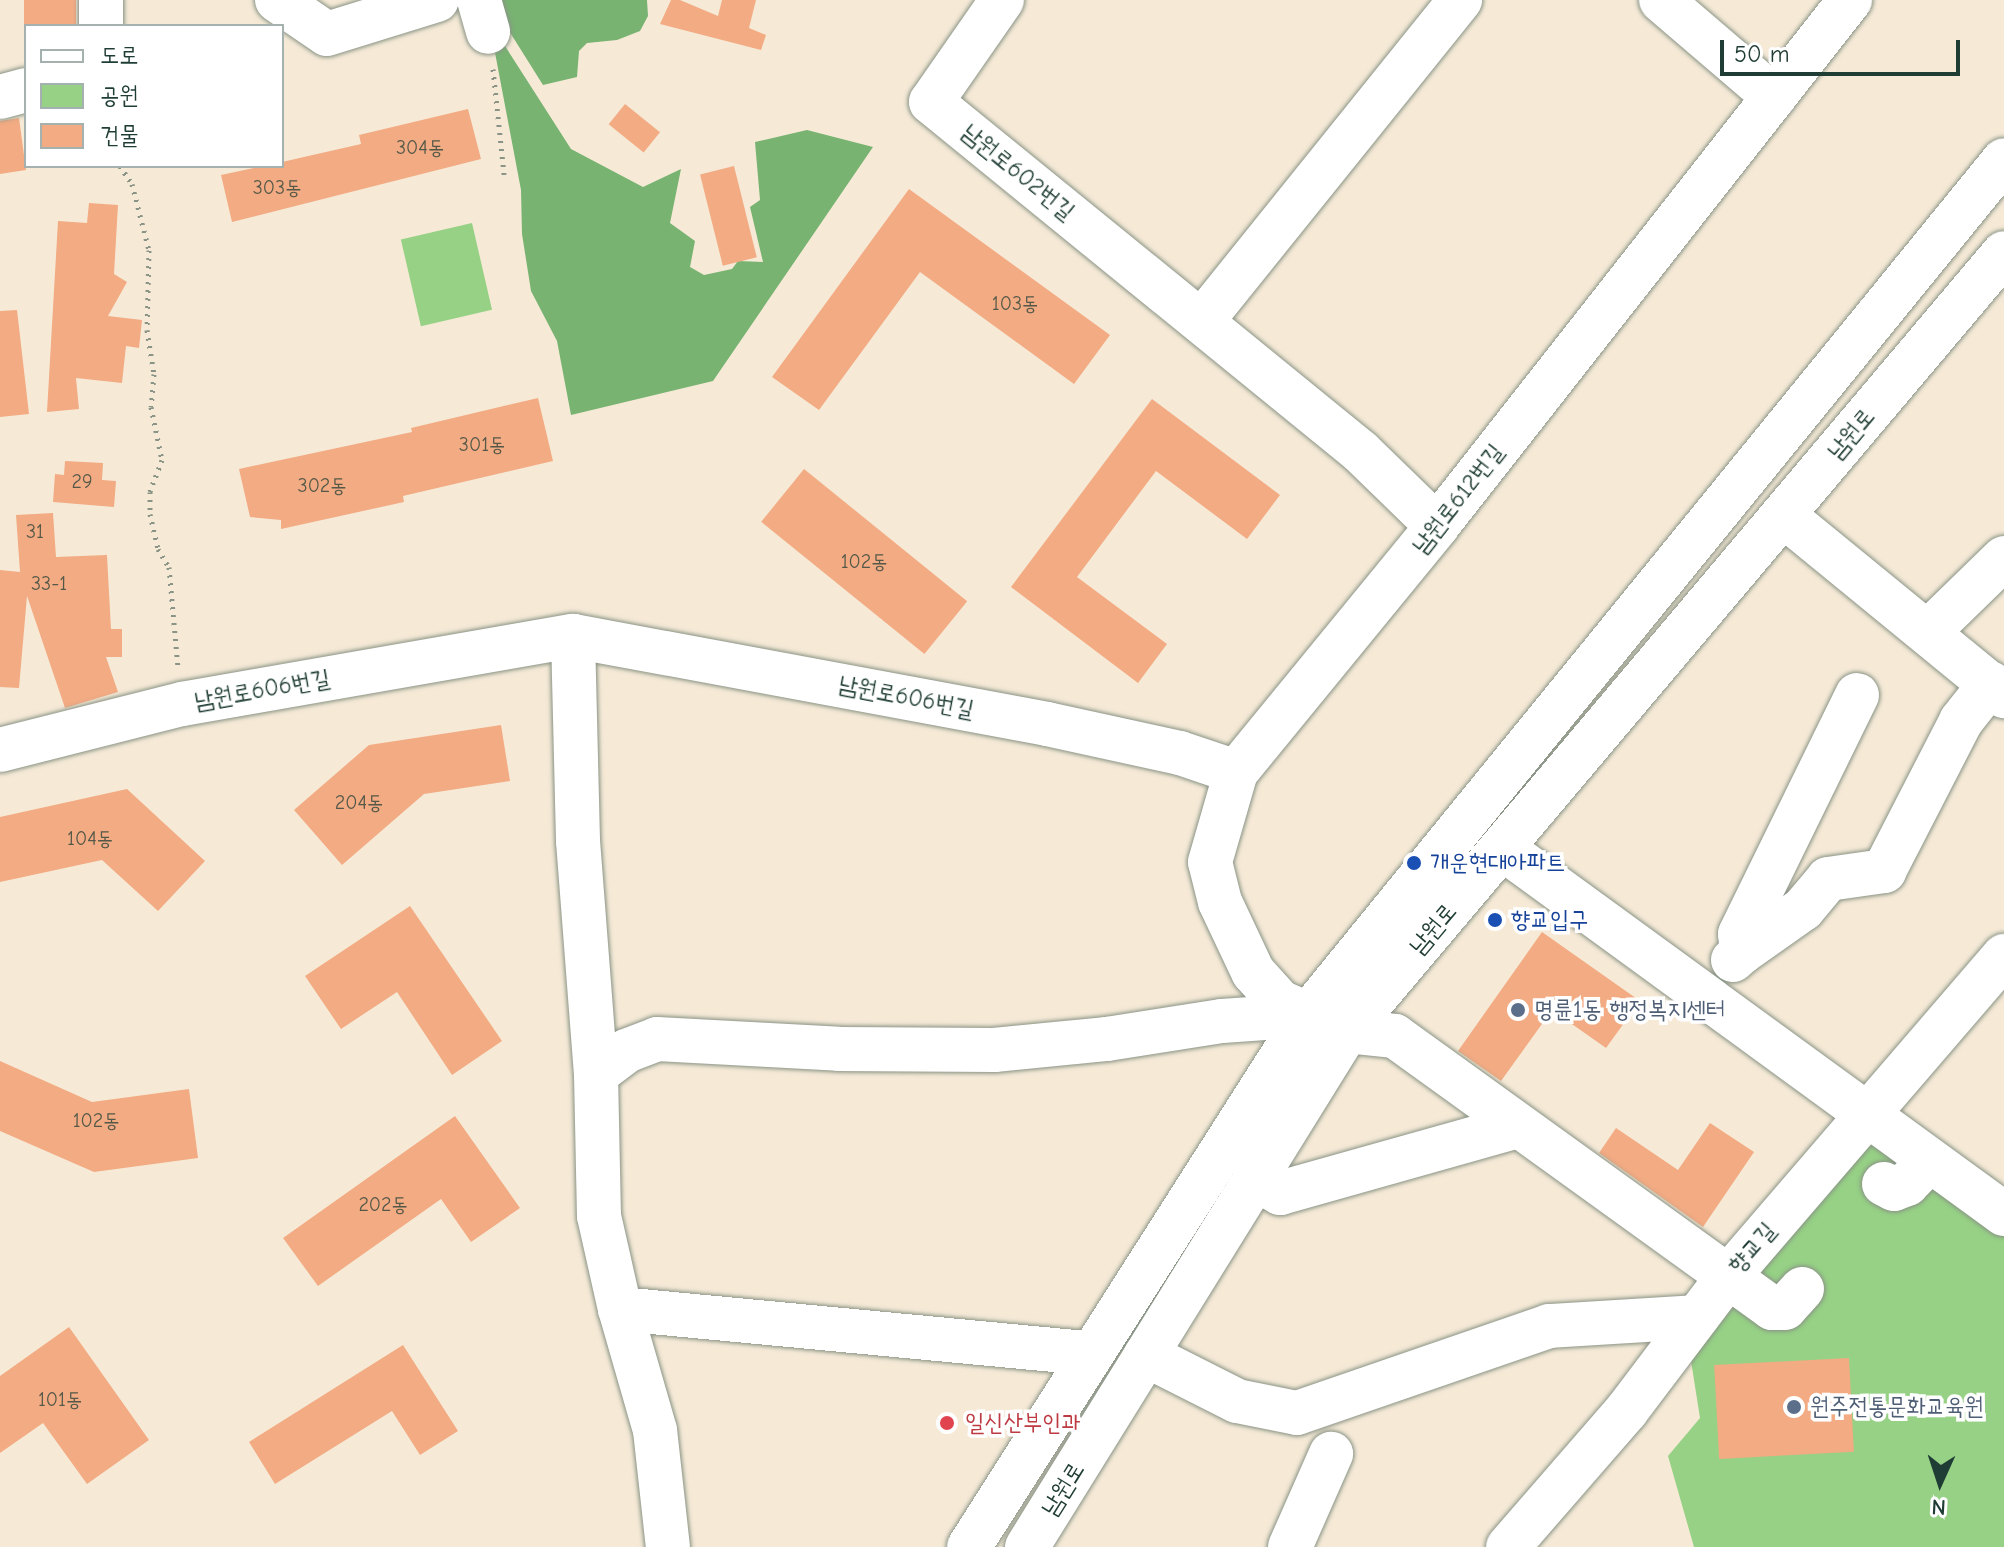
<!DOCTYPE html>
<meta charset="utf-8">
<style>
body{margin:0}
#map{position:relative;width:2004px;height:1547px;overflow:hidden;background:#f6ead7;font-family:"Comic Neue","Poor Story",sans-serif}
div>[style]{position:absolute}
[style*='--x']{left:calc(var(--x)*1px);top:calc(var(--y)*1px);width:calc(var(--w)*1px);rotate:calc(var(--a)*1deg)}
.green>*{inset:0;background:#96d185;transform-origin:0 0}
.forest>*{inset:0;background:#78b372}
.building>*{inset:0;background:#f2ab83;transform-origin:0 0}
.path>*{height:5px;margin-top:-2.5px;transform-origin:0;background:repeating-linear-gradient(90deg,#8a9486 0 2px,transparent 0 8px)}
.roads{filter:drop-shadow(0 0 2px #8a9486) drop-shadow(0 0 2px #8a9486)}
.minor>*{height:44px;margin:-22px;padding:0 22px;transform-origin:22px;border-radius:22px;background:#fff}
.dots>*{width:22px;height:22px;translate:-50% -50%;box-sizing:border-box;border:4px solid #fff;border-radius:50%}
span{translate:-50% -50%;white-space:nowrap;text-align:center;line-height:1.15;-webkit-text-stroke:7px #fff;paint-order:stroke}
.number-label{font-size:20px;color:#545848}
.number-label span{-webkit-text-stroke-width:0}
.street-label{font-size:24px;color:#1f3d34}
.transit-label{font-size:24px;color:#164399}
.left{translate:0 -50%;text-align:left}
.service-label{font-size:24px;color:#4e5e75}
.health-label{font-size:24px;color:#be3a42}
.legend{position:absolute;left:24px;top:24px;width:260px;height:144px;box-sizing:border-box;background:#fff;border:2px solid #a5b1ae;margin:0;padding:10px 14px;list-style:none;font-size:24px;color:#1f3d34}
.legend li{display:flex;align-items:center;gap:16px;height:40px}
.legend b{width:40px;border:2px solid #a5b1ae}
.north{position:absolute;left:1900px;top:1443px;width:80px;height:80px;-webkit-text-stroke:6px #fff;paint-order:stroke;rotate:183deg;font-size:22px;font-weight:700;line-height:32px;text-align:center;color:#1f3d34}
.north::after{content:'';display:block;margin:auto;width:28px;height:36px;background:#1f3d34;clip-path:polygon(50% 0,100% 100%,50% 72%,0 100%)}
.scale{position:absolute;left:1720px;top:40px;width:240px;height:36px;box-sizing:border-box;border:4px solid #1f3d34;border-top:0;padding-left:10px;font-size:24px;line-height:28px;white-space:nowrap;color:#1f3d34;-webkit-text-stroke:6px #fff;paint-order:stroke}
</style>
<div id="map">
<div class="green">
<i style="left:472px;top:223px;width:89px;height:73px;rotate:77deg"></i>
<i style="clip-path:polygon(1884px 1145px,2004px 1229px,2004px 1547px,1694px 1547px,1668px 1456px,1700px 1418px,1689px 1348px,1860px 1147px)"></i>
</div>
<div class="forest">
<i style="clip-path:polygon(497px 0,647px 0,648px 16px,640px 31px,617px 40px,587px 43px,579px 51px,577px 77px,543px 85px,496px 10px)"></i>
<i style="clip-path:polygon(489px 21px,571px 149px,643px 187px,681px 169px,670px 223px,695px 241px,690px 267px,704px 275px,732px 269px,738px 261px,763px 262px,750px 207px,760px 200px,755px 142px,807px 130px,873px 147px,713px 381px,571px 415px,557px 341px,531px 291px,522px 234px,521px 190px)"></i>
</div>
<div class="building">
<i style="left:24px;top:0;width:52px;height:26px"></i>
<i style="clip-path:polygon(671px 0,680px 0,718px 16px,722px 0,756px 0,749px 28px,766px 35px,761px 50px,660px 24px)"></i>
<i style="left:625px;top:104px;width:45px;height:26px;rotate:39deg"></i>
<i style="clip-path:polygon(468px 109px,481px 159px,232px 222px,221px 175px,263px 166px,282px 166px,282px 162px,361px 144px,359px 135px)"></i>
<i style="clip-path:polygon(19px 118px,26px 170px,0 174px,0 121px)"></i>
<i style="left:734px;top:166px;width:94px;height:35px;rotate:76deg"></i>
<i style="clip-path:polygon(909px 189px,1110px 335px,1074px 384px,920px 272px,819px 410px,772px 377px)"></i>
<i style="clip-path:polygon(89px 203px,118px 205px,114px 274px,127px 282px,108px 316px,142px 320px,139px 348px,126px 346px,122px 383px,76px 378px,79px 409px,47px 412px,58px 221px,87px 223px)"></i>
<i style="clip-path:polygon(17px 310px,29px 414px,0 417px,0 311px)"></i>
<i style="clip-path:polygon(538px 398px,553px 461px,403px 496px,404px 502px,281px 529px,281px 520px,250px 517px,239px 469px,412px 432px,411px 428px)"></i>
<i style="clip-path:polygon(1152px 399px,1280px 495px,1247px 539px,1156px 471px,1077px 577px,1167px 644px,1138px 683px,1011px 587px)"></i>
<i style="clip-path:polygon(65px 461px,103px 463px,102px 480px,116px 481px,114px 507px,53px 502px,55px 474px,64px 475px)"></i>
<i style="left:804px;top:469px;width:210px;height:68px;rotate:39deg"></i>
<i style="clip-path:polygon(53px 513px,56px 557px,107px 555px,111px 629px,122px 629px,122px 657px,106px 657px,118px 692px,65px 708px,27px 596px,19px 688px,0 687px,0 570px,20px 572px,16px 515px)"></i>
<i style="clip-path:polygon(501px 725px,510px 781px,424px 794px,342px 865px,294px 810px,369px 745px)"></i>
<i style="clip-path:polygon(127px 789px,205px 861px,158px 911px,102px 860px,0 882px,0 817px)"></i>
<i style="clip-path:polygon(410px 906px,502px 1041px,452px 1075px,397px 992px,341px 1029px,305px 976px)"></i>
<i style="clip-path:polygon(1542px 932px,1640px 1001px,1606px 1048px,1552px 1010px,1501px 1081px,1458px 1051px)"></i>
<i style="clip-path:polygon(0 1061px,92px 1102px,189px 1089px,198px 1158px,94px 1172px,0 1131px)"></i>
<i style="clip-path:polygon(455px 1116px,520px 1208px,471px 1242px,441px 1199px,318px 1286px,283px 1238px)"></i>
<i style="clip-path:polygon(1710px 1123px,1754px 1152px,1703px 1227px,1599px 1153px,1616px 1128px,1678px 1170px)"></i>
<i style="clip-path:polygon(69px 1327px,149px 1440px,87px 1484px,43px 1423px,0 1453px,0 1376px)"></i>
<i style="clip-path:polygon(403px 1345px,458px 1431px,420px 1455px,392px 1411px,275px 1484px,249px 1442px)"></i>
<i style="left:1849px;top:1358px;width:94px;height:135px;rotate:87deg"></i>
</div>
<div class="path">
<i style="--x:493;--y:69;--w:106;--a:84"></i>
<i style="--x:120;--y:166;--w:22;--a:56"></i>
<i style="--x:132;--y:184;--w:68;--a:75.6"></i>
<i style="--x:149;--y:250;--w:80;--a:91.4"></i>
<i style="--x:147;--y:330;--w:45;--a:81"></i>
<i style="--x:154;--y:374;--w:33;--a:95"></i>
<i style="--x:151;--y:407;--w:54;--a:78.3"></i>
<i style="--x:162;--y:460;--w:34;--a:111"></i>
<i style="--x:150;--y:492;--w:22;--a:90"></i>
<i style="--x:150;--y:514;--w:36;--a:77"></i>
<i style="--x:158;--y:549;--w:21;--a:59"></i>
<i style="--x:169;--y:567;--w:100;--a:84.9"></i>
</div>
<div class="roads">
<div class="minor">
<i style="--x:277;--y:0;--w:60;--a:34.2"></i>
<i style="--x:327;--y:34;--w:115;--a:-17.2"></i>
<i style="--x:479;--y:0;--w:33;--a:74"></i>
<i style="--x:1002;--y:0;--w:124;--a:124.8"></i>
<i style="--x:931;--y:102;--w:554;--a:39.14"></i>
<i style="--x:1361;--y:452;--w:106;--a:44.2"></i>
<i style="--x:1661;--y:0;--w:149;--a:40.6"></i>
<i style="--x:101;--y:26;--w:26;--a:-90"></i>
<i style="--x:0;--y:97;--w:27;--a:-15"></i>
<i style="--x:1202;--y:321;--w:412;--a:-51.2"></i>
<i style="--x:1783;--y:515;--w:286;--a:39.3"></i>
<i style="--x:1928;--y:632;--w:106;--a:-44.2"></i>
<i style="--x:573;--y:636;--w:205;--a:88.6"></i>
<i style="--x:578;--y:841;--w:234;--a:85.6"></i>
<i style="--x:596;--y:1074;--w:142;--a:88.8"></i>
<i style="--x:599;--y:1216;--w:95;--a:77.3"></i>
<i style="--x:620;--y:1309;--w:126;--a:73.9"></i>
<i style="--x:655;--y:1430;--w:118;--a:83.7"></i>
<i style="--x:0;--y:750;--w:188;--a:-14.2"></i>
<i style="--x:182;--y:704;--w:397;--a:-9.9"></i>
<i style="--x:573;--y:636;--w:482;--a:10.5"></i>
<i style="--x:1047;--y:724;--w:136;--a:12.3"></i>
<i style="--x:1180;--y:753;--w:59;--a:18.7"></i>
<i style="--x:1502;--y:848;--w:621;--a:36.1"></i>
<i style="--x:1742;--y:952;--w:75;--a:-35.2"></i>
<i style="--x:1803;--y:909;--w:39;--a:-50"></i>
<i style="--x:1828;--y:879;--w:57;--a:-8.1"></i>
<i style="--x:1884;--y:871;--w:169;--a:-62.8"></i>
<i style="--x:1961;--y:721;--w:48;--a:-51.7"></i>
<i style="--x:1733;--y:960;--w:12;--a:-42"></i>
<i style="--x:1742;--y:952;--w:18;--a:-96"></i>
<i style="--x:1740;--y:934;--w:266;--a:-63.9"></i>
<i style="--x:596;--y:1074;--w:38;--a:-37"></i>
<i style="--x:626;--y:1051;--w:33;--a:-21"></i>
<i style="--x:657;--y:1039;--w:182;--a:3.1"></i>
<i style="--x:839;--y:1049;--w:155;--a:0.4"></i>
<i style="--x:994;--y:1050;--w:114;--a:-5.6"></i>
<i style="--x:1107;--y:1039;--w:116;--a:-8.9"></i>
<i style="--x:1222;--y:1021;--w:86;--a:-4"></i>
<i style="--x:1255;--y:1179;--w:29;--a:29"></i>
<i style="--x:1280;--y:1193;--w:247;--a:-15.7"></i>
<i style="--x:1884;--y:1184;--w:11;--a:27"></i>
<i style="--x:1894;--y:1189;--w:14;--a:-21"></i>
<i style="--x:1907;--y:1184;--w:32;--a:-46"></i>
<i style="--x:1802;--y:1289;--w:25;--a:132"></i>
<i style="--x:1785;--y:1308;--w:13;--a:180"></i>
<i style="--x:1772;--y:1308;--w:465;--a:-144.2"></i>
<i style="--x:1395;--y:1036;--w:48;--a:-174.1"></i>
<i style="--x:1347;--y:1031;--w:73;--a:-156.6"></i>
<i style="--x:1280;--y:1002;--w:40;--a:-132"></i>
<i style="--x:1253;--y:972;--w:77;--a:-115.2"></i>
<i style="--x:1220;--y:902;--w:41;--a:-104"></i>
<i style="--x:1210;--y:862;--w:94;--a:-73.9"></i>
<i style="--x:1236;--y:772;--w:318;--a:-50.7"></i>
<i style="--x:1437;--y:526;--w:669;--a:-51.86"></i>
<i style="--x:620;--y:1309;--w:474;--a:5.4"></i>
<i style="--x:1146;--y:1355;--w:102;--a:26.8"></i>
<i style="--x:1237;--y:1401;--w:61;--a:11.3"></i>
<i style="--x:1297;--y:1413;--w:267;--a:-19"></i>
<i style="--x:1549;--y:1326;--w:148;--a:-3.5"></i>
<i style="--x:969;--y:1547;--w:631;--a:-57.49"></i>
<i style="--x:1308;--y:1015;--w:1102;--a:-50.85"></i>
<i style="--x:1027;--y:1547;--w:607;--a:-58.19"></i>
<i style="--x:1347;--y:1031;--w:1018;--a:-49.82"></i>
<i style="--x:1290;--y:1547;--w:102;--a:-66.2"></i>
<i style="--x:1508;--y:1547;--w:181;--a:-49"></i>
<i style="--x:1627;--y:1410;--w:166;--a:-52.9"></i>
<i style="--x:1727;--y:1278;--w:425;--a:-49.3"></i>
</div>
</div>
<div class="dots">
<i style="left:1414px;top:863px;background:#1a4fb4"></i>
<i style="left:1495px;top:920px;background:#1a4fb4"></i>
<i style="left:1518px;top:1010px;background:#5c6f8a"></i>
<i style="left:1794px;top:1407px;background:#5c6f8a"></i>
<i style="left:947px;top:1423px;background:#e0444e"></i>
</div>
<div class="number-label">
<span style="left:420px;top:147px">304동</span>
<span style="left:277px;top:187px">303동</span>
<span style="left:1015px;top:303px">103동</span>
<span style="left:482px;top:444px">301동</span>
<span style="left:82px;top:481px">29</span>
<span style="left:322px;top:485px">302동</span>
<span style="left:35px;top:531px">31</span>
<span style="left:864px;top:561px">102동</span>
<span style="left:49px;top:583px">33-1</span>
<span style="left:359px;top:802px">204동</span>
<span style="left:90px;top:838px">104동</span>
<span style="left:96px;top:1120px">102동</span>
<span style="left:383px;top:1204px">202동</span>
<span style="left:60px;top:1399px">101동</span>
</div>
<div class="street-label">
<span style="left:1018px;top:172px;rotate:39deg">남원로602번길</span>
<span style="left:1851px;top:434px;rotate:-50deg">남원로</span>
<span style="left:1458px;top:499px;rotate:-52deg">남원로612번길</span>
<span style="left:262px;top:690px;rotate:-10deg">남원로606번길</span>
<span style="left:906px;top:697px;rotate:11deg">남원로606번길</span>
<span style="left:1433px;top:929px;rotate:-50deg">남원로</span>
<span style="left:1752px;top:1248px;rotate:-49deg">향교길</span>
<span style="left:1063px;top:1489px;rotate:-58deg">남원로</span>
</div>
<div class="transit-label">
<span class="left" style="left:1430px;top:863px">개운현대아파트</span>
<span class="left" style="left:1511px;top:920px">향교입구</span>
</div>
<div class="service-label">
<span class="left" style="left:1534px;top:1010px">명륜1동 행정복지센터</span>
<span class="left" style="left:1810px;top:1407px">원주전통문화교육원</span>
</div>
<div class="health-label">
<span class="left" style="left:965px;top:1423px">일신산부인과</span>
</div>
<ul class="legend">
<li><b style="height:10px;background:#fff"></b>도로</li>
<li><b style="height:22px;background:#96d185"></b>공원</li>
<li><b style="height:22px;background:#f2ab83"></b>건물</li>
</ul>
<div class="north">N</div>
<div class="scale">50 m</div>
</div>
